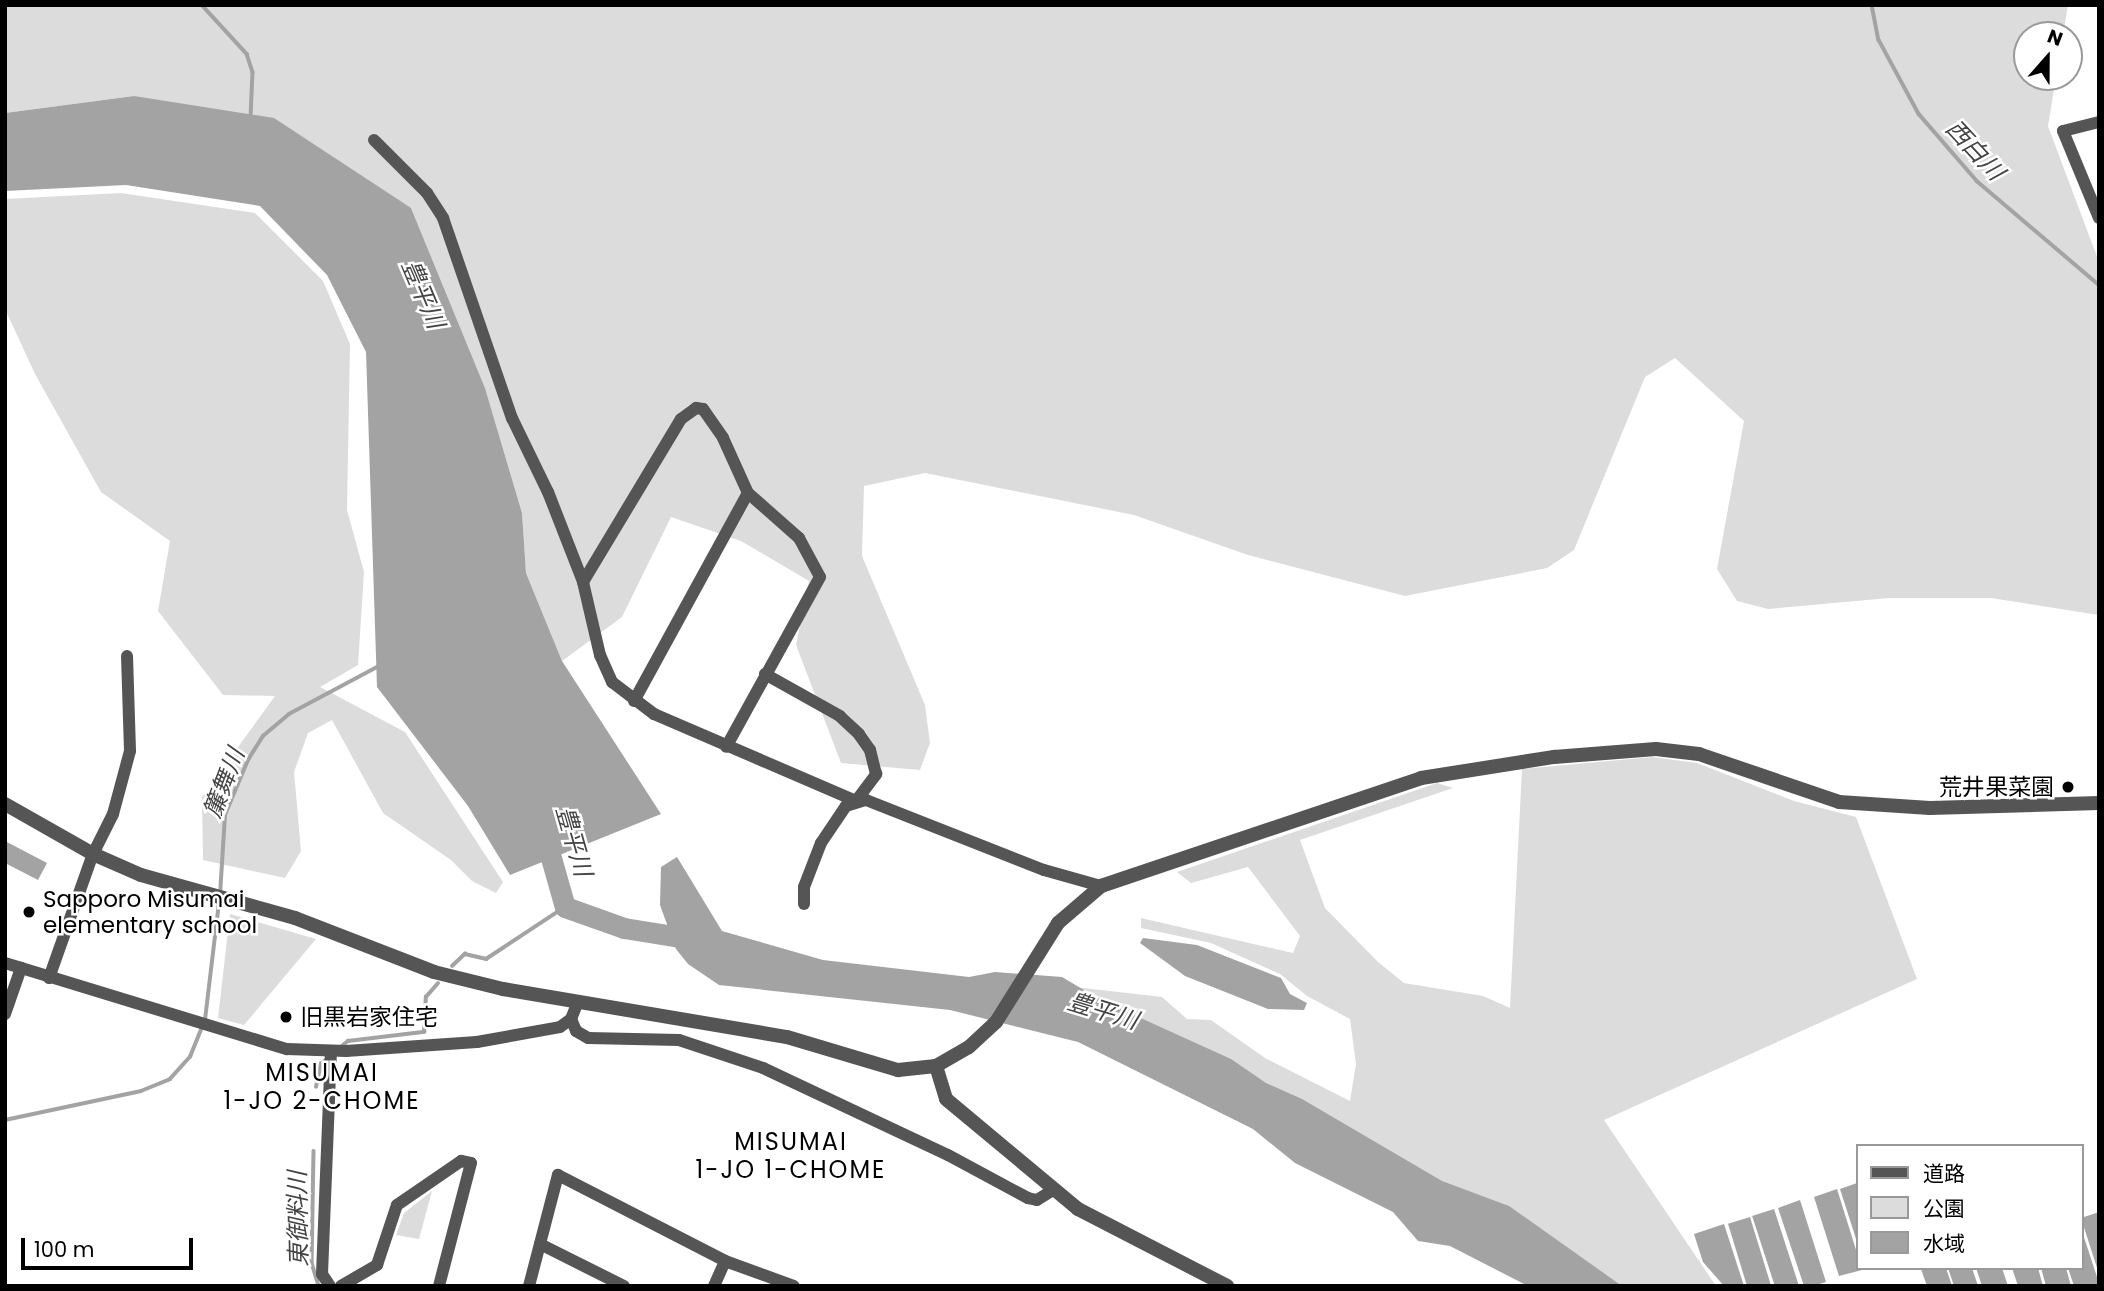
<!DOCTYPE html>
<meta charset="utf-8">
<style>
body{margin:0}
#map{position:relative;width:2104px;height:1291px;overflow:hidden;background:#fff;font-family:Poppins,"Noto Sans JP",sans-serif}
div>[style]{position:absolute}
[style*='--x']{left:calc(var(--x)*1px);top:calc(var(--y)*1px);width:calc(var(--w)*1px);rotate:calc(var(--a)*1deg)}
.green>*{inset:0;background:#dcdcdc}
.water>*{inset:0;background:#a3a3a3;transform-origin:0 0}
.stream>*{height:3.5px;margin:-1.75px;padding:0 1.75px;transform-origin:1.75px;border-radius:1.75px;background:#a3a3a3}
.river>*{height:21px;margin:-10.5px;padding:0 10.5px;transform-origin:10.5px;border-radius:10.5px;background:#a3a3a3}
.minor>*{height:12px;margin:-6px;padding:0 6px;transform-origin:6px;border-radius:6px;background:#555}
.tertiary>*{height:14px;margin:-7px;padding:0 7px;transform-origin:7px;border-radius:7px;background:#555}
.dots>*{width:19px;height:19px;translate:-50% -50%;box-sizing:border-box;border:4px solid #fff;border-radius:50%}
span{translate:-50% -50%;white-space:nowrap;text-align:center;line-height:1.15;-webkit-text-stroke:5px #fff;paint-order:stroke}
.poi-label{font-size:23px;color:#000}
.right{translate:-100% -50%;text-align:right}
.left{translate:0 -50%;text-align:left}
.water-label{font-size:24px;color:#444;font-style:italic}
.neighbourhood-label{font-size:24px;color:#000;letter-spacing:2px}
.frame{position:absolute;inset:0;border:7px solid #000;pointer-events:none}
.legend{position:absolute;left:1856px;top:1144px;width:228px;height:126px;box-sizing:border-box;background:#fff;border:2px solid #999;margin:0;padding:9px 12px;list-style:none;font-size:21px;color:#000}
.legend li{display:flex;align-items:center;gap:14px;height:35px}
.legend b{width:35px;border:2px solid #999}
.north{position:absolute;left:2013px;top:21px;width:70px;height:70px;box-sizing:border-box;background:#fff;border:2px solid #999;border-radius:50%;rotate:21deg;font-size:19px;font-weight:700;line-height:28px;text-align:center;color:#000}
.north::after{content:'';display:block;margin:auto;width:24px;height:32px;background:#000;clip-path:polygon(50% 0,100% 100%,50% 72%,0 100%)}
.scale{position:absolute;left:21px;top:1238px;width:172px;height:32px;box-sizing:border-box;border:4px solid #000;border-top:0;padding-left:9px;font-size:21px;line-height:24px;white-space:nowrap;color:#000;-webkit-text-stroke:5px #fff;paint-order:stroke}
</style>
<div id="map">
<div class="green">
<i style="clip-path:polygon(5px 5px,2068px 5px,2063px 35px,2027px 35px,2027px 77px,2056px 77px,2048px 126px,2099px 262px,2099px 615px,1991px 598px,1889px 598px,1768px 609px,1737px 601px,1717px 569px,1744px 421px,1675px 358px,1645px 377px,1574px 550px,1547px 568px,1405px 596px,1248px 555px,1134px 515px,925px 473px,864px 486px,862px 556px,925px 705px,930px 743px,920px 770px,841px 763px,796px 645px,809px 581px,741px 541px,671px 517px,622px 617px,562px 661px,526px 573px,522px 513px,485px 388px,411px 208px,134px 96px,5px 113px)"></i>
<i style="clip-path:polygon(121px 193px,255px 213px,323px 281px,350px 344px,347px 510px,364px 572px,358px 665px,320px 687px,405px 732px,503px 882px,496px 893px,472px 881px,451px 860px,383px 813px,332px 720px,308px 733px,294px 772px,301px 851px,285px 878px,203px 860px,202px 797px,275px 696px,223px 695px,158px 611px,170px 541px,101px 492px,35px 374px,5px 309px,5px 199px)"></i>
<i style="clip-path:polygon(1652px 757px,1697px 763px,1794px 801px,1856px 817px,1917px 979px,1604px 1120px,1716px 1286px,1600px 1286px,1040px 983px,1162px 997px,1187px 1019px,1211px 1020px,1265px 1058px,1350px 1101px,1356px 1064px,1350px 1019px,1307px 996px,1280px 974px,1211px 943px,1141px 928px,1141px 918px,1293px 953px,1300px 936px,1248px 867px,1191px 883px,1177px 872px,1437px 783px,1453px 788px,1300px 840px,1325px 908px,1378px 962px,1404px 983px,1483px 996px,1510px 1008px,1522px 769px)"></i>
<i style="clip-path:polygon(230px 914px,316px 939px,244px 1025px,218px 1018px)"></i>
<i style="clip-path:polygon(432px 1191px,419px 1239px,396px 1235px,404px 1213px)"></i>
</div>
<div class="water">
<i style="clip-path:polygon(134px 96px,274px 118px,411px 208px,485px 388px,522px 513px,526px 573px,562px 661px,661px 814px,510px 875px,468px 806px,377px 687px,366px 352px,327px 275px,260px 206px,126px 185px,5px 191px,5px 113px)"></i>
<i style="clip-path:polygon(5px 841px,47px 863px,38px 880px,5px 863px)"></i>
<i style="clip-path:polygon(677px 857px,722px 931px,823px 960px,969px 977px,995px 972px,1062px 977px,1101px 1000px,1231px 1059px,1266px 1083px,1302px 1099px,1442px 1181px,1509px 1206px,1622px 1286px,1528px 1286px,1450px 1246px,1418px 1241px,1393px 1212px,1295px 1163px,1253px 1129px,1078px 1042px,950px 1010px,719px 985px,688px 964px,676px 949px,660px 905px,661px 867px)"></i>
<i style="clip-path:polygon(1143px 938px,1197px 945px,1281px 978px,1290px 994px,1307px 1003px,1304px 1010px,1268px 1009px,1185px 976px,1140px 943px)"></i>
<i style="clip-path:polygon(1857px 1183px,1857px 1242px,1840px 1189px)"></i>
<i style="clip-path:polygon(1837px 1189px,1857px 1253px,1857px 1268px,1862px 1270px,1839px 1276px,1814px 1197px)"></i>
<i style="clip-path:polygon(1800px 1200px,1826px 1282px,1813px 1286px,1804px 1286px,1778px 1208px)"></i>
<i style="left:1774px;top:1209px;width:81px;height:23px;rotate:72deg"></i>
<i style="clip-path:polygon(2099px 1212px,2099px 1274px,2081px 1218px)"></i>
<i style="left:1750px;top:1217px;width:72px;height:23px;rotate:73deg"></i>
<i style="clip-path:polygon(1724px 1224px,1744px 1286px,1724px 1286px,1703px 1262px,1694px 1234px)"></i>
<i style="clip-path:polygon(2081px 1228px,2099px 1283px,2099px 1286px,2074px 1286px,2068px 1268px,2081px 1268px)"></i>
<i style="clip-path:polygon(1946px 1268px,1952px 1286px,1927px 1286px,1921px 1269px)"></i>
<i style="clip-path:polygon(1948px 1268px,1972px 1268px,1978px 1286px,1954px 1286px)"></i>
<i style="clip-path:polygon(1976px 1268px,2002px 1268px,2008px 1286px,1982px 1286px)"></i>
<i style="clip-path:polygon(2012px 1268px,2038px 1268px,2043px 1286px,2018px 1286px)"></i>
<i style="clip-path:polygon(2041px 1268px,2066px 1268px,2071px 1286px,2046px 1286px)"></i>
</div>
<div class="stream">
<i style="--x:202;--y:5;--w:67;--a:47.4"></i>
<i style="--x:247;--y:54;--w:19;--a:72"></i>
<i style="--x:253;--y:72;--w:45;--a:92.5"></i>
<i style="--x:1872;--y:5;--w:36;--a:79"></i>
<i style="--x:1879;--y:40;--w:84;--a:61.6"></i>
<i style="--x:1919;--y:114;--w:89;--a:49.1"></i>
<i style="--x:1977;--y:181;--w:160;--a:40.4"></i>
<i style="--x:220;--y:895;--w:80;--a:-86.4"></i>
<i style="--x:225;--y:815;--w:60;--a:-67.3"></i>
<i style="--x:248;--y:760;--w:28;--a:-58"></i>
<i style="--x:263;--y:736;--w:34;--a:-40"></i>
<i style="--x:289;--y:714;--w:102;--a:-28.1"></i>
<i style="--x:452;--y:966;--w:18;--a:-43"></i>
<i style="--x:465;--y:954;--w:22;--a:13"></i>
<i style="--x:486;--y:959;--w:95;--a:-33.4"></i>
<i style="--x:205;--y:1020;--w:119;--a:-83.2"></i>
<i style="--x:342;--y:1046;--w:8;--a:-40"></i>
<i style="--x:348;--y:1041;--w:77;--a:-6.8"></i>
<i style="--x:424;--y:1032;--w:35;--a:-87"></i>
<i style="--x:426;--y:997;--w:18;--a:-49"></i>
<i style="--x:316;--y:1087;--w:24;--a:-78"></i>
<i style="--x:321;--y:1064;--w:9;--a:-41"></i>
<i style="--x:5;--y:1120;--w:139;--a:-12"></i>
<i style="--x:141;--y:1091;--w:31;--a:-22"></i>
<i style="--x:170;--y:1079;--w:30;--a:-48"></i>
<i style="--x:190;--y:1057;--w:32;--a:-68"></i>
<i style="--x:314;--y:1151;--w:112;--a:91"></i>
<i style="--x:312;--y:1263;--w:24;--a:73"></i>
</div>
<div class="river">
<i style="--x:544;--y:833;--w:77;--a:74.2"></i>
<i style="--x:565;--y:907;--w:63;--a:19.6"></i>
<i style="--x:624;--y:928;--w:76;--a:9.1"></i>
</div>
<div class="minor">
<i style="--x:2099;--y:122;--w:37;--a:166"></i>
<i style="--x:2063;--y:131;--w:94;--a:67.5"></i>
<i style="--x:374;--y:140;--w:75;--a:45"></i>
<i style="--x:427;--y:193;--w:30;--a:57"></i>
<i style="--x:443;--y:218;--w:212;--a:71"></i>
<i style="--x:512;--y:418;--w:82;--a:64.1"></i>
<i style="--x:548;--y:492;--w:97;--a:68.7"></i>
<i style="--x:583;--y:582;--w:75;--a:76.9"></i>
<i style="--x:600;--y:655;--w:30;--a:66"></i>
<i style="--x:612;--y:682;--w:53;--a:37.3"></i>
<i style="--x:654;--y:714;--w:220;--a:23.3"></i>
<i style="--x:856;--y:801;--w:34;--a:-53"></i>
<i style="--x:876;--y:774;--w:25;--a:-104"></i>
<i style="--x:870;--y:750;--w:19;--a:-125"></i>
<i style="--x:859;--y:734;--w:26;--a:-137"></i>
<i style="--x:840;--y:716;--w:86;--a:-150.8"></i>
<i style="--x:583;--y:582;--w:190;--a:-59"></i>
<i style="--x:681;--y:419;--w:19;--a:-36"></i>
<i style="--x:696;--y:408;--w:7;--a:8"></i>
<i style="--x:703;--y:409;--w:35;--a:55"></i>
<i style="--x:723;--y:438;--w:60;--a:65.6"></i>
<i style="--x:748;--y:493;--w:68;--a:41.4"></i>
<i style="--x:799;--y:538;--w:44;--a:61.7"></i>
<i style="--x:820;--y:577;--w:194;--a:118.9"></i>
<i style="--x:634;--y:701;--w:237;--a:-61.3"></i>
<i style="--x:804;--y:904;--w:17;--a:-90"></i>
<i style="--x:804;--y:887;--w:47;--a:-68.9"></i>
<i style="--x:821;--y:843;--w:45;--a:-56"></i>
<i style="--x:846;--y:806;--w:21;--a:-17"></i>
<i style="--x:866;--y:800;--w:191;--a:21.5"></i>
<i style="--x:1044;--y:870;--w:59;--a:15.7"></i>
<i style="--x:5;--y:963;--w:295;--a:17"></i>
<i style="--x:287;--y:1049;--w:59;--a:1.9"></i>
<i style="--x:346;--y:1051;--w:131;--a:-3.9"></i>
<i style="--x:477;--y:1042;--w:84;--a:-10.2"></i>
<i style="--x:560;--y:1027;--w:14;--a:-36"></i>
<i style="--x:571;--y:1019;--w:18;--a:-68"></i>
<i style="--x:49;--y:978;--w:132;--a:-70.5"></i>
<i style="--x:93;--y:854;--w:45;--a:-63.4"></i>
<i style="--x:113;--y:814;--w:65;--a:-74.9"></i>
<i style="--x:130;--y:751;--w:95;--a:-91.8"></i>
<i style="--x:5;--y:1014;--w:49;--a:-70.8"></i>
<i style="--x:571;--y:1019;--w:13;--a:67"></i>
<i style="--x:576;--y:1031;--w:14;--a:30"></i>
<i style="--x:588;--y:1038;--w:91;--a:1.3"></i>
<i style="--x:679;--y:1040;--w:89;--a:18.4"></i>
<i style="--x:763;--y:1068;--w:204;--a:25.2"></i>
<i style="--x:948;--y:1155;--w:91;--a:28.3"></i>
<i style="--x:1028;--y:1198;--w:9;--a:13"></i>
<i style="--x:1037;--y:1200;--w:19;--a:-32"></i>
<i style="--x:540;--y:1244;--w:94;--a:26.6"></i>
<i style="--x:330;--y:1286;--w:14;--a:-124"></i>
<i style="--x:322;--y:1274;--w:223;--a:-87.7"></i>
<i style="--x:341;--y:1286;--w:42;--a:-30.3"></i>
<i style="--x:377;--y:1265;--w:63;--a:-71.6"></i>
<i style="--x:397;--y:1205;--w:78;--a:-34.5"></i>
<i style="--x:461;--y:1161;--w:10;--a:11"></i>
<i style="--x:471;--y:1163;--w:127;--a:104.6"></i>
<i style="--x:529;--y:1286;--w:115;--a:-75.4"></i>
<i style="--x:558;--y:1175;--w:188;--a:27.2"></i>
<i style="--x:725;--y:1261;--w:73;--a:19.9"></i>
<i style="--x:714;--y:1286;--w:27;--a:-66"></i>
</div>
<div class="tertiary">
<i style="--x:5;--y:804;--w:101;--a:29.6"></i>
<i style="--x:93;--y:854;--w:52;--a:23.6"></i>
<i style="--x:141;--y:875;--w:160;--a:15.6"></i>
<i style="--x:295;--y:918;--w:149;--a:21.2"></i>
<i style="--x:434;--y:972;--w:71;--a:13.8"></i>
<i style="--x:503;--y:989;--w:288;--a:9.6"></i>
<i style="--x:787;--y:1037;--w:116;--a:16.6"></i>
<i style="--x:898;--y:1070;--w:38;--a:-6"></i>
<i style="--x:936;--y:1066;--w:38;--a:-30"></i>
<i style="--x:969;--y:1047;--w:37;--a:-43"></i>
<i style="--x:996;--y:1022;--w:117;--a:-57.9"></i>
<i style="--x:1058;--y:923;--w:57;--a:-40.7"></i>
<i style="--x:1101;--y:886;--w:338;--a:-18.6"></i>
<i style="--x:1421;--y:778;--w:135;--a:-9"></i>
<i style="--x:1554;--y:757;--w:102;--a:-4.5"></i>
<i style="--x:1656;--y:749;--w:43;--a:6.6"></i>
<i style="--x:1699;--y:754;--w:148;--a:18.9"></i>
<i style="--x:1839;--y:802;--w:91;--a:3.8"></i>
<i style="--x:1930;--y:808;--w:169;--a:-1.7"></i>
<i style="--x:936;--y:1066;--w:34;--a:73"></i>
<i style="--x:946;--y:1099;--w:172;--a:39.8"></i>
<i style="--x:1078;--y:1209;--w:168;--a:27.3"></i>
</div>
<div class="dots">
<i style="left:2068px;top:787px;background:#000"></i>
<i style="left:29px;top:912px;background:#000"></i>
<i style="left:286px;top:1017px;background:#000"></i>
</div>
<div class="poi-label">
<span class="right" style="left:2054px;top:787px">荒井果菜園</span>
<span class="left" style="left:43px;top:912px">Sapporo Misumai<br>elementary school</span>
<span class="left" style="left:300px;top:1017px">旧黒岩家住宅</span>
</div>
<div class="water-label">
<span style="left:1975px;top:150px;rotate:47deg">西白川</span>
<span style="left:423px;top:294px;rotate:67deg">豊平川</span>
<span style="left:224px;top:783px;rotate:-69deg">簾舞川</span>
<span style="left:574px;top:841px;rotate:74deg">豊平川</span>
<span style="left:1103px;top:1011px;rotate:17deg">豊平川</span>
<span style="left:298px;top:1219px;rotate:-91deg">東御料川</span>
</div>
<div class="neighbourhood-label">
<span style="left:322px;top:1087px">MISUMAI<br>1-JO 2-CHOME</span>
<span style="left:791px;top:1156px">MISUMAI<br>1-JO 1-CHOME</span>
</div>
<div class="frame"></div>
<ul class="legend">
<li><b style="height:9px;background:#555"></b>道路</li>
<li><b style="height:19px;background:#dcdcdc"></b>公園</li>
<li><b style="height:19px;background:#a3a3a3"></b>水域</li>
</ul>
<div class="north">N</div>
<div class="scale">100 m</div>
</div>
